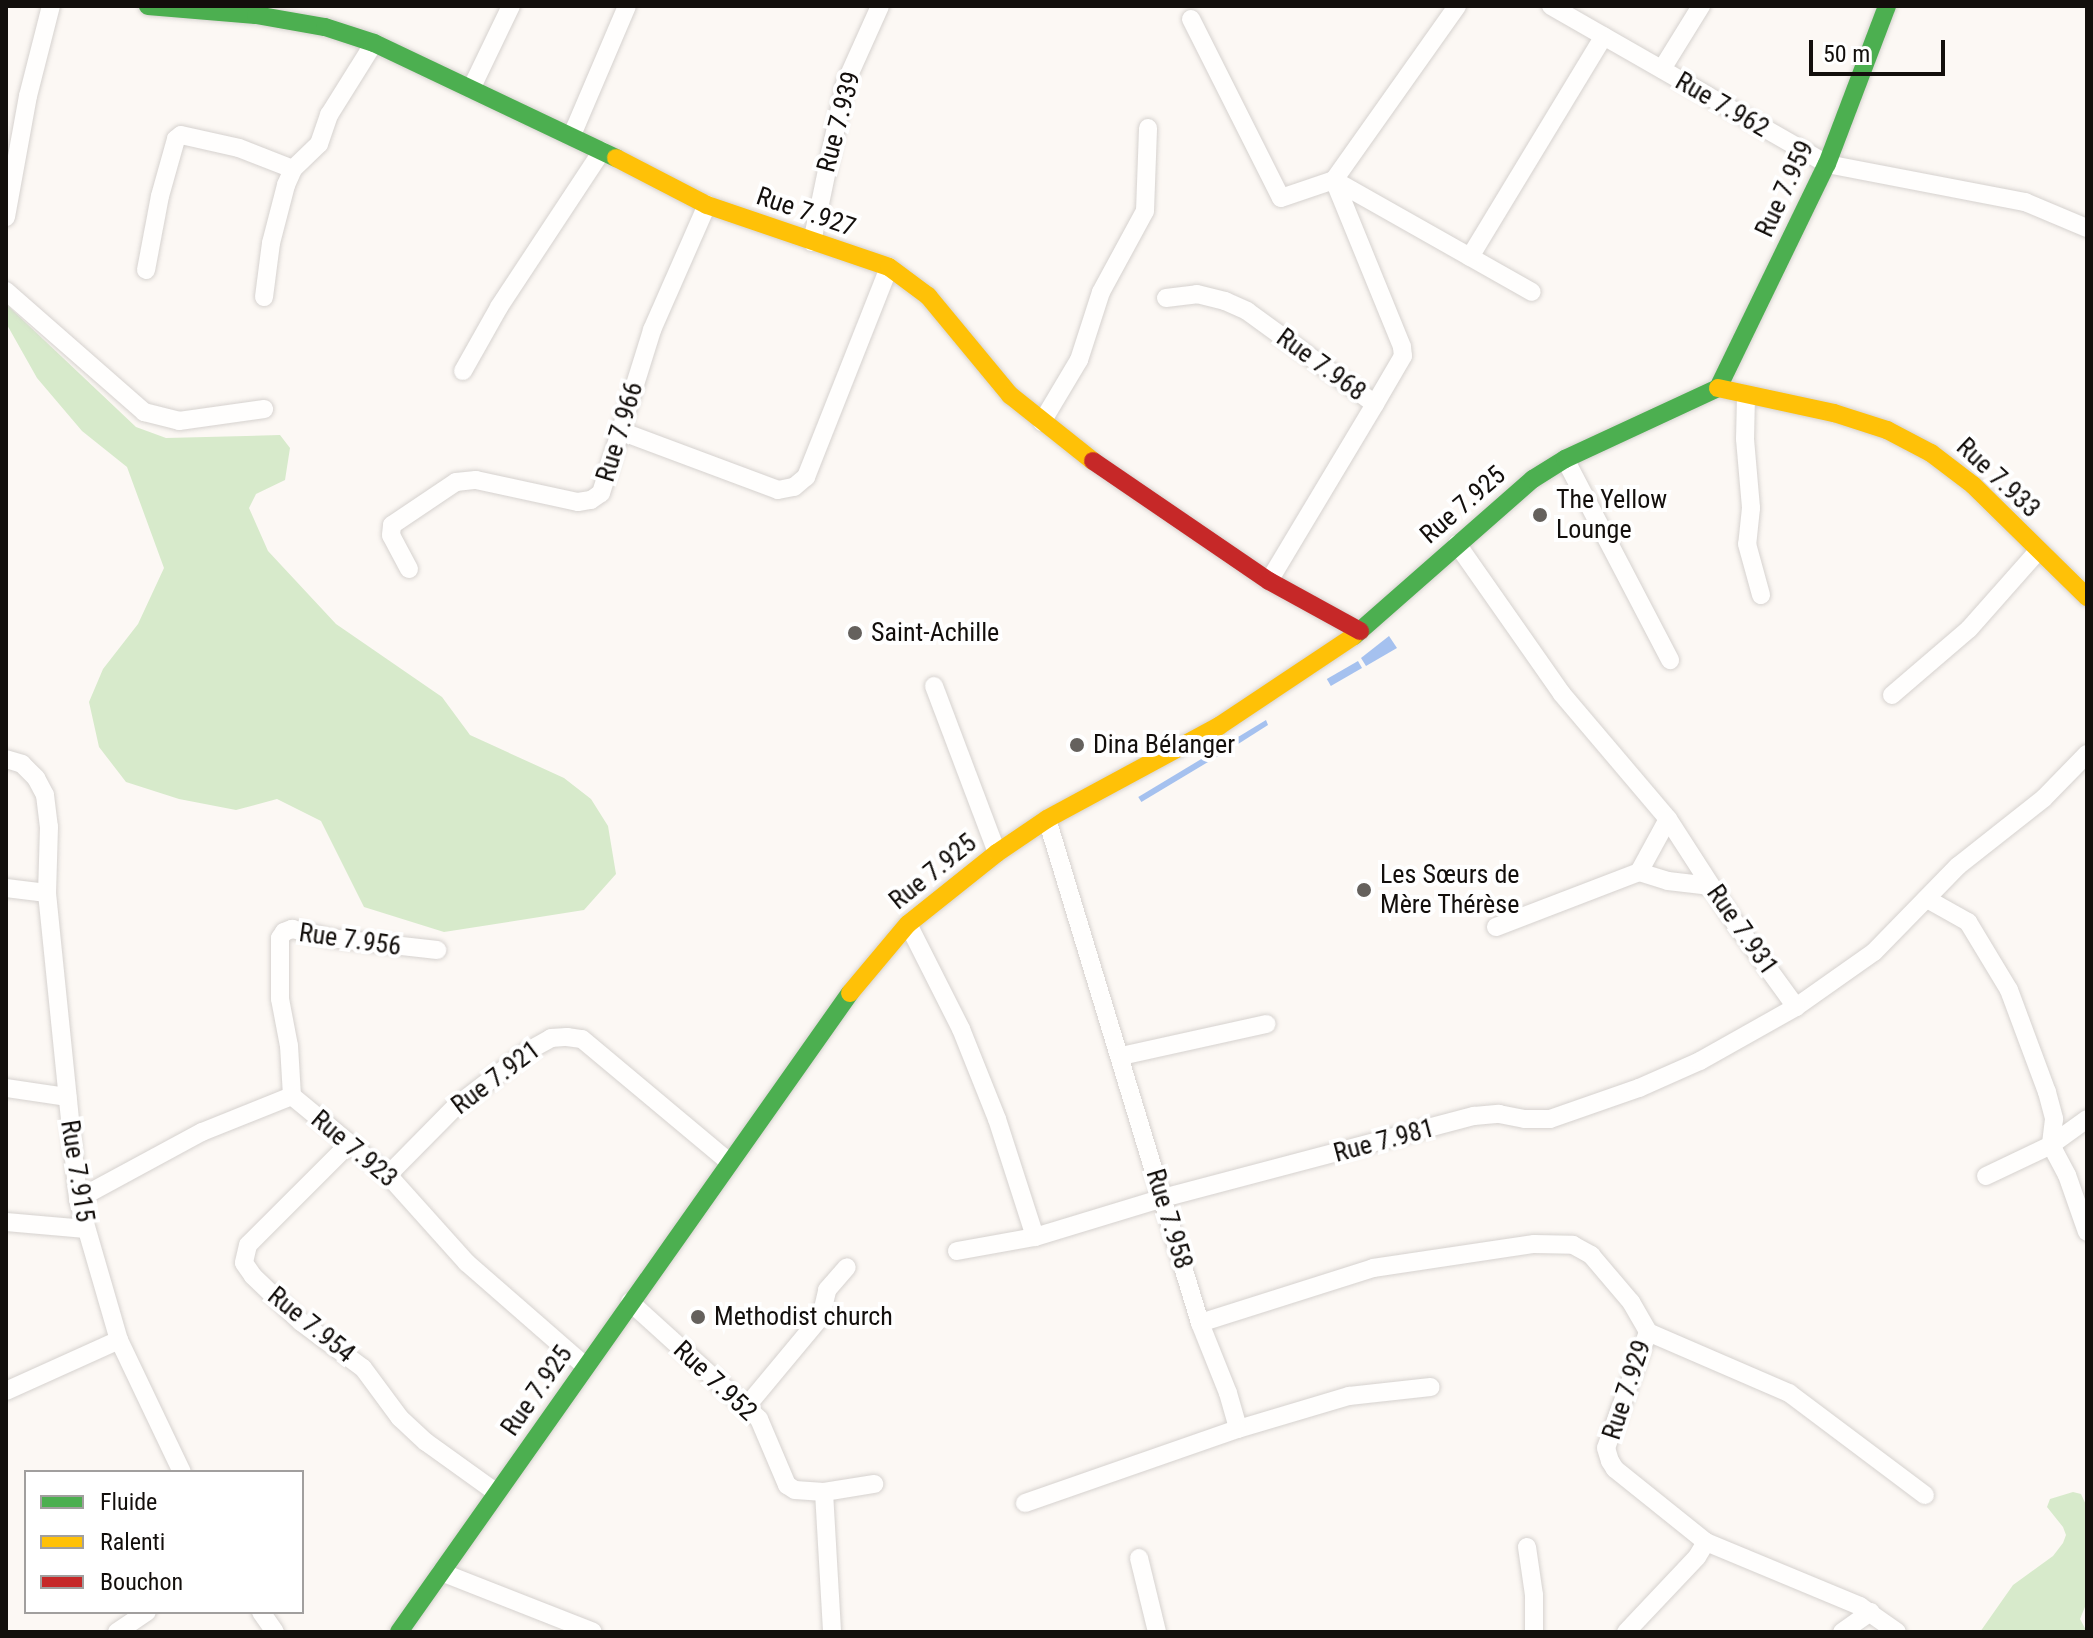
<!DOCTYPE html>
<meta charset="utf-8">
<style>
body{margin:0}
#map{position:relative;width:2093px;height:1638px;overflow:hidden;background:#fcf8f4;font-family:"Roboto Condensed",sans-serif}
div>[style]{position:absolute}
[style*='--x']{left:calc(var(--x)*1px);top:calc(var(--y)*1px);width:calc(var(--w)*1px);rotate:calc(var(--a)*1deg)}
.green>*{inset:0;background:#d7eacb}
.water>*{inset:0;background:#a5c1ef;transform-origin:0 0}
.roads{filter:drop-shadow(0 0 2px #d6d2cf) drop-shadow(0 0 2px #d6d2cf)}
.street>*{height:18px;margin:-9px;padding:0 9px;transform-origin:9px;border-radius:9px;background:#fffefd}
.fast>*{height:18px;margin:-9px;padding:0 9px;transform-origin:9px;border-radius:9px;background:#4caf50}
.slow>*{height:18px;margin:-9px;padding:0 9px;transform-origin:9px;border-radius:9px;background:#ffc107}
.jam>*{height:18px;margin:-9px;padding:0 9px;transform-origin:9px;border-radius:9px;background:#c62828}
.dots>*{width:22px;height:22px;translate:-50% -50%;box-sizing:border-box;border:4px solid #fff;border-radius:50%}
span{translate:-50% -50%;white-space:nowrap;text-align:center;line-height:1.15;-webkit-text-stroke:8px #fff;paint-order:stroke}
.street-label{font-size:26px;color:#130f0c}
.poi-label{font-size:26px;color:#130f0c}
.left{translate:0 -50%;text-align:left}
.frame{position:absolute;inset:0;border:8px solid #130f0c;pointer-events:none}
.legend{position:absolute;left:24px;top:1470px;width:280px;height:144px;box-sizing:border-box;background:#fff;border:2px solid #a19f9e;margin:0;padding:10px 14px;list-style:none;font-size:24px;color:#130f0c}
.legend li{display:flex;align-items:center;gap:16px;height:40px}
.legend b{width:40px;border:2px solid #a19f9e}
.scale{position:absolute;left:1809px;top:40px;width:136px;height:36px;box-sizing:border-box;border:4px solid #130f0c;border-top:0;padding-left:10px;font-size:24px;line-height:28px;white-space:nowrap;color:#130f0c;-webkit-text-stroke:6px #fff;paint-order:stroke}
</style>
<div id="map">
<div class="green">
<i style="clip-path:polygon(6px 304px,136px 427px,166px 438px,280px 435px,290px 448px,285px 480px,256px 494px,249px 508px,268px 551px,336px 624px,442px 697px,470px 735px,564px 778px,591px 799px,608px 826px,616px 874px,584px 910px,444px 932px,364px 907px,321px 821px,277px 799px,236px 810px,179px 799px,126px 782px,99px 747px,89px 702px,103px 669px,138px 624px,164px 568px,127px 467px,82px 431px,37px 378px,6px 323px)"></i>
<i style="clip-path:polygon(2073px 1492px,2081px 1494px,2087px 1507px,2087px 1602px,2080px 1619px,2087px 1632px,1980px 1632px,2013px 1585px,2053px 1556px,2063px 1543px,2066px 1535px,2063px 1527px,2047px 1507px,2050px 1499px)"></i>
</div>
<div class="water">
<i style="clip-path:polygon(1389px 636px,1397px 648px,1366px 666px,1361px 658px)"></i>
<i style="left:1358px;top:661px;width:8px;height:36px;rotate:60deg"></i>
<i style="clip-path:polygon(1266px 720px,1268px 725px,1224px 753px,1220px 748px)"></i>
<i style="left:1218px;top:749px;width:6px;height:93px;rotate:59deg"></i>
</div>
<div class="roads">
<div class="street">
<i style="--x:1551;--y:6;--w:318;--a:29.8"></i>
<i style="--x:1827;--y:164;--w:202;--a:10.9"></i>
<i style="--x:2025;--y:202;--w:67;--a:22.8"></i>
<i style="--x:1191;--y:19;--w:200;--a:63.3"></i>
<i style="--x:1281;--y:198;--w:56;--a:-18.8"></i>
<i style="--x:1334;--y:180;--w:213;--a:-54.7"></i>
<i style="--x:1662;--y:69;--w:74;--a:-58.2"></i>
<i style="--x:471;--y:89;--w:92;--a:-64.3"></i>
<i style="--x:572;--y:135;--w:140;--a:-66.9"></i>
<i style="--x:1334;--y:180;--w:180;--a:67.8"></i>
<i style="--x:1402;--y:347;--w:9;--a:84"></i>
<i style="--x:1403;--y:356;--w:56;--a:120.3"></i>
<i style="--x:1334;--y:180;--w:227;--a:29.5"></i>
<i style="--x:6;--y:217;--w:123;--a:-79.7"></i>
<i style="--x:28;--y:96;--w:93;--a:-75.7"></i>
<i style="--x:812;--y:242;--w:161;--a:-78.2"></i>
<i style="--x:845;--y:84;--w:85;--a:-65.8"></i>
<i style="--x:1470;--y:257;--w:258;--a:-58.8"></i>
<i style="--x:146;--y:270;--w:75;--a:-79.3"></i>
<i style="--x:160;--y:196;--w:59;--a:-74.3"></i>
<i style="--x:176;--y:139;--w:6;--a:-39"></i>
<i style="--x:181;--y:135;--w:59;--a:12.6"></i>
<i style="--x:239;--y:148;--w:58;--a:21.3"></i>
<i style="--x:6;--y:291;--w:184;--a:41.2"></i>
<i style="--x:144;--y:412;--w:36;--a:14"></i>
<i style="--x:179;--y:421;--w:86;--a:-8"></i>
<i style="--x:264;--y:297;--w:54;--a:-82.6"></i>
<i style="--x:271;--y:243;--w:60;--a:-75.5"></i>
<i style="--x:286;--y:185;--w:17;--a:-66"></i>
<i style="--x:293;--y:169;--w:36;--a:-44"></i>
<i style="--x:319;--y:144;--w:31;--a:-71"></i>
<i style="--x:329;--y:115;--w:85;--a:-58"></i>
<i style="--x:1166;--y:298;--w:31;--a:-7"></i>
<i style="--x:1197;--y:294;--w:29;--a:14"></i>
<i style="--x:1225;--y:301;--w:24;--a:24"></i>
<i style="--x:1247;--y:311;--w:158;--a:36"></i>
<i style="--x:1375;--y:404;--w:206;--a:120.9"></i>
<i style="--x:463;--y:371;--w:73;--a:-60.6"></i>
<i style="--x:499;--y:307;--w:187;--a:-56.6"></i>
<i style="--x:1746;--y:396;--w:43;--a:91.3"></i>
<i style="--x:1745;--y:439;--w:69;--a:85"></i>
<i style="--x:1751;--y:508;--w:36;--a:96"></i>
<i style="--x:1747;--y:544;--w:53;--a:74.6"></i>
<i style="--x:1042;--y:422;--w:72;--a:-59.2"></i>
<i style="--x:1079;--y:360;--w:71;--a:-72.1"></i>
<i style="--x:1101;--y:292;--w:92;--a:-61.5"></i>
<i style="--x:1145;--y:211;--w:83;--a:-87.9"></i>
<i style="--x:623;--y:432;--w:165;--a:20.5"></i>
<i style="--x:778;--y:490;--w:16;--a:-11"></i>
<i style="--x:794;--y:487;--w:16;--a:-40"></i>
<i style="--x:806;--y:477;--w:226;--a:-68.4"></i>
<i style="--x:1565;--y:459;--w:227;--a:62.4"></i>
<i style="--x:1457;--y:544;--w:183;--a:55"></i>
<i style="--x:1562;--y:694;--w:164;--a:49.7"></i>
<i style="--x:1668;--y:819;--w:124;--a:57.2"></i>
<i style="--x:1735;--y:923;--w:104;--a:54"></i>
<i style="--x:1796;--y:1007;--w:95;--a:-35.2"></i>
<i style="--x:1874;--y:952;--w:120;--a:-45.7"></i>
<i style="--x:1958;--y:866;--w:110;--a:-38.3"></i>
<i style="--x:2044;--y:798;--w:62;--a:-45.7"></i>
<i style="--x:409;--y:569;--w:38;--a:-118"></i>
<i style="--x:391;--y:535;--w:10;--a:-84"></i>
<i style="--x:392;--y:525;--w:77;--a:-33.9"></i>
<i style="--x:456;--y:482;--w:20;--a:-6"></i>
<i style="--x:476;--y:480;--w:104;--a:12.2"></i>
<i style="--x:578;--y:502;--w:13;--a:-9"></i>
<i style="--x:591;--y:500;--w:12;--a:-35"></i>
<i style="--x:601;--y:493;--w:171;--a:-72.6"></i>
<i style="--x:652;--y:330;--w:137;--a:-66.3"></i>
<i style="--x:934;--y:686;--w:178;--a:69.3"></i>
<i style="--x:1892;--y:695;--w:101;--a:-40.6"></i>
<i style="--x:1969;--y:629;--w:104;--a:-48.5"></i>
<i style="--x:6;--y:759;--w:17;--a:17"></i>
<i style="--x:22;--y:764;--w:20;--a:45"></i>
<i style="--x:36;--y:778;--w:19;--a:62"></i>
<i style="--x:45;--y:795;--w:32;--a:83"></i>
<i style="--x:49;--y:827;--w:66;--a:91.7"></i>
<i style="--x:1047;--y:819;--w:527;--a:73.11"></i>
<i style="--x:1200;--y:1323;--w:75;--a:68.2"></i>
<i style="--x:1228;--y:1393;--w:37;--a:74"></i>
<i style="--x:1238;--y:1429;--w:116;--a:-16.6"></i>
<i style="--x:1349;--y:1396;--w:82;--a:-6.3"></i>
<i style="--x:1639;--y:872;--w:60;--a:-61.3"></i>
<i style="--x:6;--y:888;--w:41;--a:7"></i>
<i style="--x:47;--y:893;--w:308;--a:84.2"></i>
<i style="--x:78;--y:1199;--w:147;--a:73.8"></i>
<i style="--x:119;--y:1340;--w:146;--a:64.5"></i>
<i style="--x:1927;--y:899;--w:47;--a:29.3"></i>
<i style="--x:1968;--y:922;--w:79;--a:58.9"></i>
<i style="--x:2009;--y:990;--w:109;--a:69.6"></i>
<i style="--x:2047;--y:1092;--w:28;--a:75"></i>
<i style="--x:2054;--y:1119;--w:26;--a:97"></i>
<i style="--x:2051;--y:1145;--w:34;--a:62"></i>
<i style="--x:2067;--y:1175;--w:60;--a:70.7"></i>
<i style="--x:908;--y:924;--w:118;--a:63.2"></i>
<i style="--x:961;--y:1029;--w:97;--a:68.2"></i>
<i style="--x:997;--y:1119;--w:124;--a:72.1"></i>
<i style="--x:1496;--y:927;--w:153;--a:-21"></i>
<i style="--x:1639;--y:872;--w:30;--a:17"></i>
<i style="--x:1668;--y:881;--w:43;--a:6.6"></i>
<i style="--x:1121;--y:1056;--w:149;--a:-12.4"></i>
<i style="--x:6;--y:1088;--w:62;--a:8.4"></i>
<i style="--x:292;--y:1096;--w:50;--a:-93.4"></i>
<i style="--x:289;--y:1046;--w:48;--a:-100.8"></i>
<i style="--x:280;--y:999;--w:61;--a:-90"></i>
<i style="--x:280;--y:938;--w:7;--a:-56"></i>
<i style="--x:284;--y:932;--w:9;--a:-21"></i>
<i style="--x:292;--y:929;--w:39;--a:13"></i>
<i style="--x:330;--y:938;--w:108;--a:6.4"></i>
<i style="--x:348;--y:1145;--w:141;--a:135"></i>
<i style="--x:248;--y:1245;--w:18;--a:103"></i>
<i style="--x:244;--y:1263;--w:16;--a:55"></i>
<i style="--x:253;--y:1276;--w:66;--a:43.8"></i>
<i style="--x:301;--y:1322;--w:77;--a:36.6"></i>
<i style="--x:363;--y:1368;--w:62;--a:53.5"></i>
<i style="--x:400;--y:1418;--w:35;--a:43"></i>
<i style="--x:426;--y:1442;--w:87;--a:35.7"></i>
<i style="--x:388;--y:1175;--w:95;--a:-45.4"></i>
<i style="--x:455;--y:1107;--w:92;--a:-37.5"></i>
<i style="--x:528;--y:1051;--w:26;--a:-29"></i>
<i style="--x:551;--y:1038;--w:16;--a:-4"></i>
<i style="--x:567;--y:1037;--w:15;--a:8"></i>
<i style="--x:582;--y:1039;--w:190;--a:39.9"></i>
<i style="--x:1986;--y:1176;--w:72;--a:-25.5"></i>
<i style="--x:2051;--y:1145;--w:44;--a:-35.8"></i>
<i style="--x:78;--y:1199;--w:141;--a:-28.4"></i>
<i style="--x:202;--y:1132;--w:97;--a:-21.8"></i>
<i style="--x:292;--y:1096;--w:124;--a:39.5"></i>
<i style="--x:388;--y:1175;--w:118;--a:48.1"></i>
<i style="--x:467;--y:1263;--w:157;--a:41.1"></i>
<i style="--x:6;--y:1222;--w:80;--a:5"></i>
<i style="--x:957;--y:1251;--w:79;--a:-10.2"></i>
<i style="--x:1035;--y:1237;--w:134;--a:-16.9"></i>
<i style="--x:1163;--y:1198;--w:322;--a:-14.8"></i>
<i style="--x:1474;--y:1116;--w:25;--a:-5"></i>
<i style="--x:1499;--y:1114;--w:26;--a:11"></i>
<i style="--x:1525;--y:1119;--w:25;--a:0"></i>
<i style="--x:1550;--y:1119;--w:94;--a:-19.2"></i>
<i style="--x:1639;--y:1088;--w:67;--a:-23.9"></i>
<i style="--x:1700;--y:1061;--w:110;--a:-29.4"></i>
<i style="--x:630;--y:1302;--w:174;--a:42.2"></i>
<i style="--x:759;--y:1419;--w:72;--a:67"></i>
<i style="--x:787;--y:1485;--w:9;--a:32"></i>
<i style="--x:795;--y:1490;--w:29;--a:4"></i>
<i style="--x:824;--y:1492;--w:140;--a:86.7"></i>
<i style="--x:1200;--y:1323;--w:182;--a:-17.6"></i>
<i style="--x:1373;--y:1268;--w:163;--a:-8.5"></i>
<i style="--x:1534;--y:1244;--w:39;--a:1"></i>
<i style="--x:1573;--y:1245;--w:21;--a:29"></i>
<i style="--x:1591;--y:1255;--w:62;--a:49.6"></i>
<i style="--x:1631;--y:1302;--w:34;--a:60"></i>
<i style="--x:1648;--y:1332;--w:123;--a:109.9"></i>
<i style="--x:1606;--y:1448;--w:14;--a:73"></i>
<i style="--x:1610;--y:1461;--w:9;--a:58"></i>
<i style="--x:1615;--y:1469;--w:117;--a:38.7"></i>
<i style="--x:1706;--y:1542;--w:17;--a:121"></i>
<i style="--x:1697;--y:1557;--w:103;--a:133.4"></i>
<i style="--x:1648;--y:1332;--w:154;--a:23.4"></i>
<i style="--x:1789;--y:1393;--w:170;--a:36.9"></i>
<i style="--x:6;--y:1391;--w:124;--a:-24.3"></i>
<i style="--x:746;--y:1407;--w:117;--a:-50.2"></i>
<i style="--x:821;--y:1317;--w:28;--a:-77"></i>
<i style="--x:827;--y:1290;--w:30;--a:-49"></i>
<i style="--x:824;--y:1492;--w:51;--a:-9.1"></i>
<i style="--x:1025;--y:1503;--w:225;--a:-19.2"></i>
<i style="--x:1706;--y:1542;--w:167;--a:22.6"></i>
<i style="--x:1860;--y:1606;--w:45;--a:35.1"></i>
<i style="--x:1527;--y:1547;--w:49;--a:81.7"></i>
<i style="--x:1534;--y:1595;--w:37;--a:90"></i>
<i style="--x:1139;--y:1558;--w:76;--a:76.3"></i>
<i style="--x:441;--y:1572;--w:163;--a:21.5"></i>
<i style="--x:261;--y:1612;--w:24;--a:55"></i>
<i style="--x:117;--y:1632;--w:36;--a:-34"></i>
<i style="--x:1842;--y:1632;--w:35;--a:-35"></i>
</div>
<div class="fast">
<i style="--x:148;--y:6;--w:108;--a:4.8"></i>
<i style="--x:256;--y:15;--w:70;--a:9.9"></i>
<i style="--x:325;--y:27;--w:52;--a:18.1"></i>
<i style="--x:374;--y:43;--w:268;--a:25.4"></i>
<i style="--x:1718;--y:388;--w:249;--a:-64.1"></i>
<i style="--x:1827;--y:164;--w:169;--a:-69.2"></i>
<i style="--x:1354;--y:636;--w:238;--a:-41.3"></i>
<i style="--x:1533;--y:479;--w:38;--a:-32"></i>
<i style="--x:1565;--y:459;--w:169;--a:-24.9"></i>
<i style="--x:399;--y:1632;--w:782;--a:-54.79"></i>
</div>
<div class="slow">
<i style="--x:616;--y:158;--w:102;--a:27.3"></i>
<i style="--x:707;--y:205;--w:192;--a:18.8"></i>
<i style="--x:889;--y:267;--w:49;--a:36.6"></i>
<i style="--x:928;--y:296;--w:129;--a:50.4"></i>
<i style="--x:1010;--y:395;--w:106;--a:38.5"></i>
<i style="--x:1718;--y:388;--w:119;--a:12.2"></i>
<i style="--x:1834;--y:413;--w:56;--a:17.8"></i>
<i style="--x:1887;--y:430;--w:50;--a:27.6"></i>
<i style="--x:1931;--y:453;--w:53;--a:37.3"></i>
<i style="--x:1973;--y:485;--w:160;--a:44.5"></i>
<i style="--x:850;--y:993;--w:90;--a:-50"></i>
<i style="--x:908;--y:924;--w:114;--a:-38.6"></i>
<i style="--x:997;--y:853;--w:60;--a:-34.2"></i>
<i style="--x:1047;--y:819;--w:196;--a:-28.4"></i>
<i style="--x:1219;--y:726;--w:162;--a:-33.7"></i>
</div>
<div class="jam">
<i style="--x:1093;--y:461;--w:213;--a:34.3"></i>
<i style="--x:1269;--y:581;--w:104;--a:28.8"></i>
</div>
</div>
<div class="dots">
<i style="left:1540px;top:515px;background:#65615d"></i>
<i style="left:855px;top:633px;background:#65615d"></i>
<i style="left:1077px;top:745px;background:#65615d"></i>
<i style="left:1364px;top:890px;background:#65615d"></i>
<i style="left:698px;top:1317px;background:#65615d"></i>
</div>
<div class="street-label">
<span style="left:1722px;top:105px;rotate:30deg">Rue 7.962</span>
<span style="left:839px;top:122px;rotate:-75deg">Rue 7.939</span>
<span style="left:1785px;top:189px;rotate:-65deg">Rue 7.959</span>
<span style="left:806px;top:212px;rotate:19deg">Rue 7.927</span>
<span style="left:1321px;top:365px;rotate:36deg">Rue 7.968</span>
<span style="left:620px;top:432px;rotate:-73deg">Rue 7.966</span>
<span style="left:1998px;top:478px;rotate:43deg">Rue 7.933</span>
<span style="left:1463px;top:505px;rotate:-41deg">Rue 7.925</span>
<span style="left:933px;top:872px;rotate:-39deg">Rue 7.925</span>
<span style="left:1742px;top:930px;rotate:55deg">Rue 7.931</span>
<span style="left:350px;top:940px;rotate:8deg">Rue 7.956</span>
<span style="left:496px;top:1078px;rotate:-37deg">Rue 7.921</span>
<span style="left:1384px;top:1141px;rotate:-15deg">Rue 7.981</span>
<span style="left:354px;top:1149px;rotate:40deg">Rue 7.923</span>
<span style="left:77px;top:1171px;rotate:81deg">Rue 7.915</span>
<span style="left:1169px;top:1219px;rotate:73deg">Rue 7.958</span>
<span style="left:311px;top:1325px;rotate:39deg">Rue 7.954</span>
<span style="left:715px;top:1381px;rotate:43deg">Rue 7.952</span>
<span style="left:1627px;top:1390px;rotate:-72deg">Rue 7.929</span>
<span style="left:537px;top:1391px;rotate:-55deg">Rue 7.925</span>
</div>
<div class="poi-label">
<span class="left" style="left:1556px;top:515px">The Yellow<br>Lounge</span>
<span class="left" style="left:871px;top:633px">Saint-Achille</span>
<span class="left" style="left:1093px;top:745px">Dina Bélanger</span>
<span class="left" style="left:1380px;top:890px">Les Sœurs de<br>Mère Thérèse</span>
<span class="left" style="left:714px;top:1317px">Methodist church</span>
</div>
<div class="frame"></div>
<ul class="legend">
<li><b style="height:10px;background:#4caf50"></b>Fluide</li>
<li><b style="height:10px;background:#ffc107"></b>Ralenti</li>
<li><b style="height:10px;background:#c62828"></b>Bouchon</li>
</ul>
<div class="scale">50 m</div>
</div>
